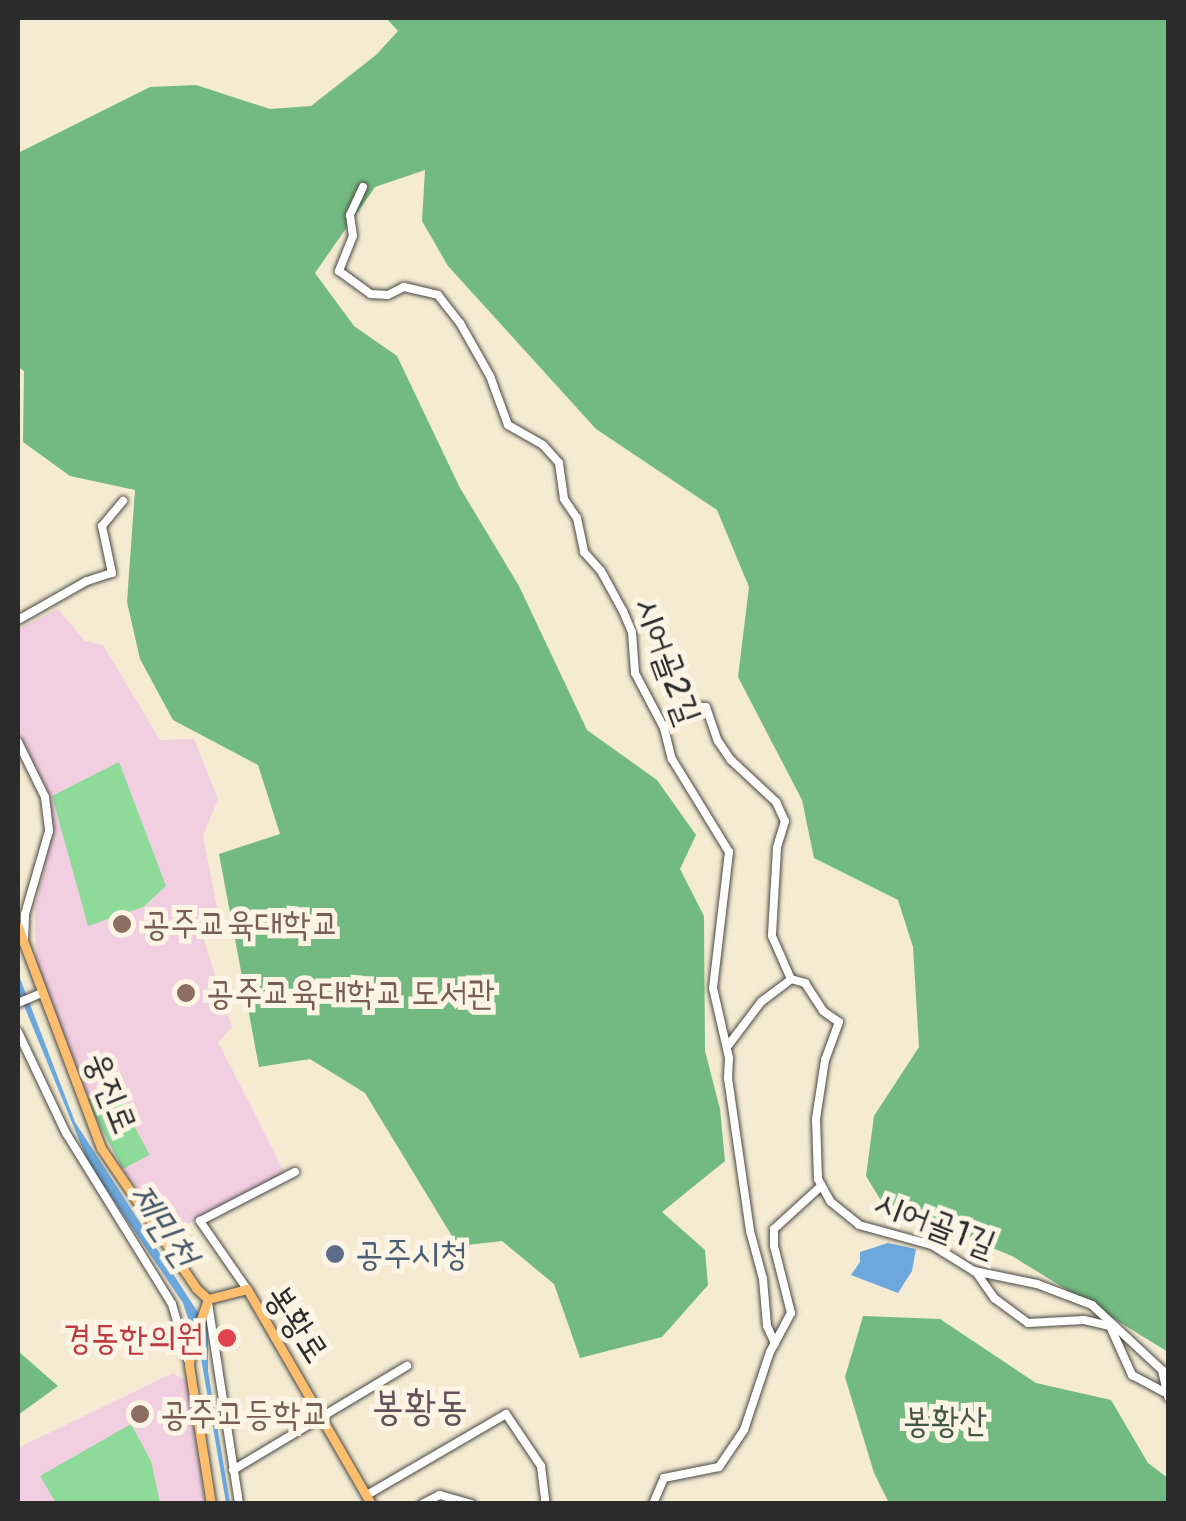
<!DOCTYPE html>
<meta charset="utf-8">
<style>
body{margin:0}
#map{position:relative;width:1186px;height:1521px;overflow:hidden;background:#f4ebd2;font-family:Pangolin,"Poor Story",sans-serif}
div>[style]{position:absolute}
[style*='--x']{left:calc(var(--x)*1px);top:calc(var(--y)*1px);width:calc(var(--w)*1px);rotate:calc(var(--a)*1deg)}
.built>*{inset:0;background:#f2cfe0}
.green>*{inset:0;background:#8dda99;transform-origin:0 0}
.forest>*{inset:0;background:#72ba81}
.water>*{inset:0;background:#6ca8dd}
.roads{filter:drop-shadow(0 0 2px #494844) drop-shadow(0 0 2px #494844)}
.minor>*{height:8px;margin:-4px;padding:0 4px;transform-origin:4px;border-radius:4px;background:#fff}
.major>*{height:9px;margin:-4.5px;padding:0 4.5px;transform-origin:4.5px;border-radius:4.5px;background:#fbbd6e}
.dots>*{width:28px;height:28px;translate:-50% -50%;box-sizing:border-box;border:5px solid #fcf5e5;border-radius:50%}
span{translate:-50% -50%;white-space:nowrap;text-align:center;line-height:1.15;-webkit-text-stroke:10px #fcf5e5;paint-order:stroke}
.street-label{font-size:35px;color:#2b2b2b}
.education-label{font-size:35px;color:#785e54}
.left{translate:0 -50%;text-align:left}
.service-label{font-size:35px;color:#4e5e75}
.health-label{font-size:35px;color:#be3a42}
.right{translate:-100% -50%;text-align:right}
.park-label{font-size:35px;color:#445746}
.water-label{font-size:38px;color:#425769;font-style:italic}
.quarter-label{font-size:40px;color:#655058}
.frame{position:absolute;inset:0;border:20px solid #2b2b2b;pointer-events:none}
</style>
<div id="map">
<div class="built">
<i style="clip-path:polygon(58px 609px,85px 641px,103px 645px,160px 740px,194px 739px,218px 799px,203px 836px,219px 917px,201px 931px,232px 1027px,218px 1042px,286px 1175px,172px 1232px,122px 1169px,86px 1099px,36px 960px,35px 908px,52px 834px,50px 795px,18px 733px,18px 629px)"></i>
<i style="clip-path:polygon(173px 1373px,187px 1381px,205px 1503px,18px 1504px,18px 1448px)"></i>
</div>
<div class="green">
<i style="clip-path:polygon(119px 762px,166px 886px,143px 907px,88px 926px,52px 796px)"></i>
<i style="left:113px;top:1086px;width:78px;height:30px;rotate:62deg"></i>
<i style="clip-path:polygon(131px 1424px,151px 1461px,160px 1503px,56px 1503px,40px 1476px)"></i>
</div>
<div class="forest">
<i style="clip-path:polygon(386px 18px,1168px 18px,1168px 1352px,1012px 1256px,883px 1204px,866px 1176px,874px 1116px,919px 1047px,913px 947px,898px 900px,814px 858px,802px 800px,738px 677px,749px 587px,717px 510px,596px 429px,448px 266px,422px 221px,425px 170px,375px 187px,315px 273px,354px 326px,397px 356px,460px 488px,519px 586px,587px 730px,657px 780px,696px 835px,680px 869px,704px 916px,705px 1051px,720px 1109px,725px 1161px,662px 1212px,705px 1250px,708px 1285px,662px 1337px,580px 1358px,554px 1284px,502px 1241px,458px 1246px,365px 1093px,310px 1059px,259px 1067px,219px 854px,280px 834px,258px 765px,173px 720px,140px 659px,127px 602px,135px 490px,70px 476px,23px 442px,24px 371px,18px 367px,18px 153px,150px 87px,196px 85px,270px 109px,311px 106px,376px 55px,398px 31px)"></i>
<i style="clip-path:polygon(863px 1316px,940px 1319px,1036px 1383px,1111px 1400px,1148px 1463px,1168px 1478px,1168px 1503px,889px 1503px,874px 1473px,845px 1377px)"></i>
<i style="clip-path:polygon(18px 1351px,58px 1386px,18px 1415px)"></i>
</div>
<div class="water">
<i style="clip-path:polygon(18px 973px,75px 1122px,208px 1328px,208px 1371px,230px 1503px,226px 1503px,201px 1358px,183px 1303px,89px 1164px,18px 991px)"></i>
<i style="clip-path:polygon(888px 1243px,916px 1249px,912px 1271px,898px 1293px,851px 1275px,860px 1262px,860px 1252px)"></i>
</div>
<div class="roads">
<div class="minor">
<i style="--x:363;--y:187;--w:31;--a:115"></i>
<i style="--x:350;--y:215;--w:21;--a:82"></i>
<i style="--x:353;--y:236;--w:38;--a:112"></i>
<i style="--x:339;--y:271;--w:39;--a:36"></i>
<i style="--x:371;--y:294;--w:17;--a:3"></i>
<i style="--x:388;--y:295;--w:18;--a:-27"></i>
<i style="--x:404;--y:287;--w:35;--a:13"></i>
<i style="--x:438;--y:295;--w:36;--a:52"></i>
<i style="--x:460;--y:323;--w:61;--a:60.5"></i>
<i style="--x:490;--y:376;--w:52;--a:69.8"></i>
<i style="--x:508;--y:425;--w:40;--a:29.7"></i>
<i style="--x:543;--y:445;--w:24;--a:48"></i>
<i style="--x:559;--y:463;--w:36;--a:82"></i>
<i style="--x:564;--y:499;--w:23;--a:56"></i>
<i style="--x:577;--y:518;--w:35;--a:78"></i>
<i style="--x:584;--y:552;--w:25;--a:48"></i>
<i style="--x:601;--y:571;--w:46;--a:61.2"></i>
<i style="--x:623;--y:611;--w:23;--a:67"></i>
<i style="--x:632;--y:632;--w:41;--a:85.8"></i>
<i style="--x:635;--y:673;--w:62;--a:62.2"></i>
<i style="--x:664;--y:728;--w:32;--a:76"></i>
<i style="--x:672;--y:759;--w:109;--a:58.5"></i>
<i style="--x:729;--y:852;--w:137;--a:96.7"></i>
<i style="--x:713;--y:988;--w:72;--a:77.1"></i>
<i style="--x:729;--y:1058;--w:20;--a:93"></i>
<i style="--x:728;--y:1078;--w:155;--a:81.8"></i>
<i style="--x:750;--y:1231;--w:50;--a:74.8"></i>
<i style="--x:763;--y:1279;--w:47;--a:85.1"></i>
<i style="--x:767;--y:1326;--w:19;--a:65"></i>
<i style="--x:18;--y:620;--w:79;--a:-29.5"></i>
<i style="--x:87;--y:581;--w:26;--a:-18"></i>
<i style="--x:112;--y:573;--w:48;--a:-102"></i>
<i style="--x:102;--y:526;--w:33;--a:-50"></i>
<i style="--x:664;--y:728;--w:34;--a:-40"></i>
<i style="--x:690;--y:706;--w:16;--a:4"></i>
<i style="--x:706;--y:707;--w:36;--a:71"></i>
<i style="--x:718;--y:741;--w:23;--a:56"></i>
<i style="--x:731;--y:760;--w:62;--a:43"></i>
<i style="--x:776;--y:802;--w:21;--a:65"></i>
<i style="--x:785;--y:821;--w:28;--a:107"></i>
<i style="--x:777;--y:848;--w:88;--a:93.3"></i>
<i style="--x:772;--y:936;--w:47;--a:66.2"></i>
<i style="--x:791;--y:979;--w:15;--a:16"></i>
<i style="--x:805;--y:983;--w:33;--a:57"></i>
<i style="--x:823;--y:1011;--w:19;--a:35"></i>
<i style="--x:839;--y:1022;--w:40;--a:110.2"></i>
<i style="--x:825;--y:1060;--w:60;--a:98.7"></i>
<i style="--x:816;--y:1119;--w:60;--a:88.1"></i>
<i style="--x:818;--y:1179;--w:26;--a:61"></i>
<i style="--x:831;--y:1202;--w:36;--a:39"></i>
<i style="--x:859;--y:1225;--w:76;--a:15.3"></i>
<i style="--x:932;--y:1245;--w:49;--a:31.8"></i>
<i style="--x:974;--y:1271;--w:64;--a:11.7"></i>
<i style="--x:1037;--y:1284;--w:59;--a:20.9"></i>
<i style="--x:1092;--y:1305;--w:96;--a:42.9"></i>
<i style="--x:1162;--y:1370;--w:28;--a:77"></i>
<i style="--x:18;--y:742;--w:61;--a:63.9"></i>
<i style="--x:45;--y:797;--w:34;--a:83"></i>
<i style="--x:49;--y:831;--w:86;--a:106.1"></i>
<i style="--x:25;--y:914;--w:24;--a:92"></i>
<i style="--x:18;--y:1003;--w:26;--a:-23"></i>
<i style="--x:18;--y:1032;--w:112;--a:64.6"></i>
<i style="--x:66;--y:1133;--w:201;--a:58.2"></i>
<i style="--x:172;--y:1304;--w:61;--a:73.9"></i>
<i style="--x:727;--y:1047;--w:56;--a:-52.9"></i>
<i style="--x:761;--y:1002;--w:38;--a:-37"></i>
<i style="--x:976;--y:1272;--w:32;--a:55"></i>
<i style="--x:994;--y:1298;--w:42;--a:36.3"></i>
<i style="--x:1028;--y:1323;--w:56;--a:-3.1"></i>
<i style="--x:1084;--y:1320;--w:27;--a:13"></i>
<i style="--x:1110;--y:1326;--w:54;--a:65.8"></i>
<i style="--x:1132;--y:1375;--w:36;--a:28"></i>
<i style="--x:247;--y:1289;--w:83;--a:-124.7"></i>
<i style="--x:200;--y:1221;--w:107;--a:-27.3"></i>
<i style="--x:208;--y:1303;--w:203;--a:81.2"></i>
<i style="--x:233;--y:1470;--w:203;--a:-30.9"></i>
<i style="--x:367;--y:1495;--w:161;--a:-30.2"></i>
<i style="--x:506;--y:1414;--w:63;--a:56.1"></i>
<i style="--x:541;--y:1466;--w:38;--a:83"></i>
<i style="--x:422;--y:1504;--w:20;--a:-27"></i>
<i style="--x:440;--y:1495;--w:33;--a:16"></i>
<i style="--x:653;--y:1504;--w:28;--a:-67"></i>
<i style="--x:664;--y:1478;--w:56;--a:-11.3"></i>
<i style="--x:719;--y:1467;--w:45;--a:-56"></i>
<i style="--x:744;--y:1430;--w:82;--a:-71.6"></i>
<i style="--x:770;--y:1352;--w:44;--a:-61.7"></i>
<i style="--x:791;--y:1313;--w:69;--a:-104.2"></i>
<i style="--x:774;--y:1246;--w:17;--a:-90"></i>
<i style="--x:774;--y:1229;--w:62;--a:-42.4"></i>
</div>
<div class="major">
<i style="--x:18;--y:927;--w:236;--a:69.4"></i>
<i style="--x:101;--y:1148;--w:169;--a:55.8"></i>
<i style="--x:196;--y:1288;--w:16;--a:43"></i>
<i style="--x:208;--y:1299;--w:52;--a:109.1"></i>
<i style="--x:191;--y:1348;--w:17;--a:97"></i>
<i style="--x:189;--y:1365;--w:141;--a:81"></i>
<i style="--x:208;--y:1299;--w:40;--a:-14.4"></i>
<i style="--x:247;--y:1289;--w:248;--a:60"></i>
</div>
</div>
<div class="dots">
<i style="left:122px;top:924px;background:#8d6e63"></i>
<i style="left:186px;top:993px;background:#8d6e63"></i>
<i style="left:335px;top:1254px;background:#5c6f8a"></i>
<i style="left:227px;top:1338px;background:#e0444e"></i>
<i style="left:140px;top:1414px;background:#8d6e63"></i>
</div>
<div class="street-label">
<span style="left:667px;top:661px;rotate:70deg">시어골2길</span>
<span style="left:111px;top:1093px;rotate:68deg">웅진로</span>
<span style="left:935px;top:1224px;rotate:21deg">시어골1길</span>
<span style="left:297px;top:1324px;rotate:57deg">봉황로</span>
</div>
<div class="education-label">
<span class="left" style="left:142px;top:924px">공주교육대학교</span>
<span class="left" style="left:206px;top:993px">공주교육대학교 도서관</span>
<span class="left" style="left:160px;top:1414px">공주고등학교</span>
</div>
<div class="service-label">
<span class="left" style="left:355px;top:1254px">공주시청</span>
</div>
<div class="health-label">
<span class="right" style="left:204px;top:1338px">경동한의원</span>
</div>
<div class="park-label">
<span style="left:945px;top:1421px">봉황산</span>
</div>
<div class="water-label">
<span style="left:163px;top:1225px;rotate:56deg">제민천</span>
</div>
<div class="quarter-label">
<span style="left:420px;top:1407px">봉황동</span>
</div>
<div class="frame"></div>
</div>
